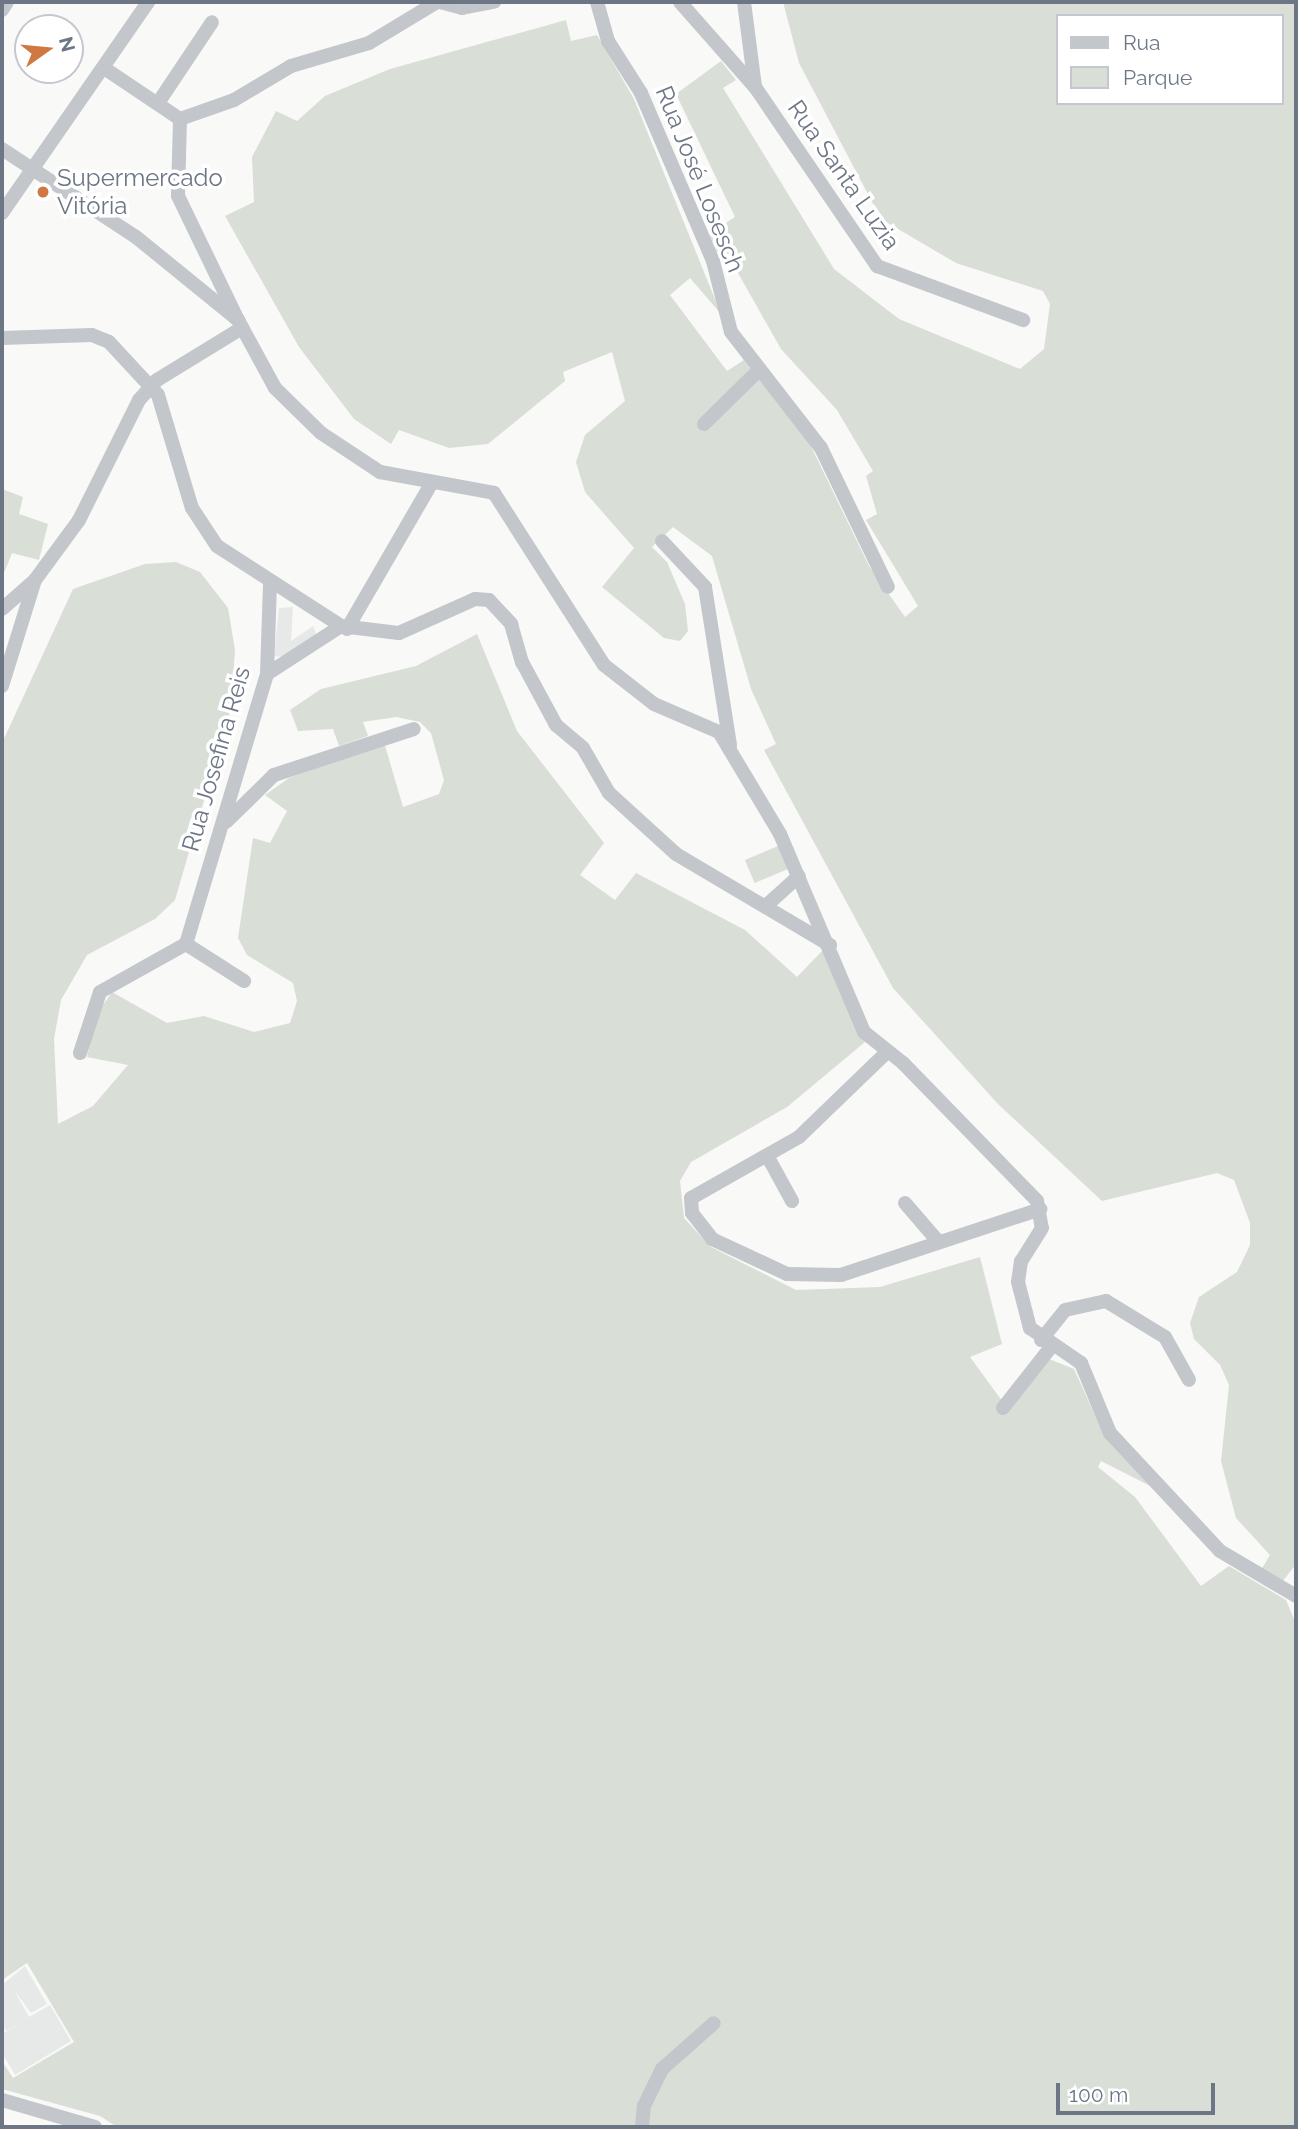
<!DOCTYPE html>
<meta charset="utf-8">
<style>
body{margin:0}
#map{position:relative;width:1298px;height:2129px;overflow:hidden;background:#f9f9f8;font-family:Raleway,sans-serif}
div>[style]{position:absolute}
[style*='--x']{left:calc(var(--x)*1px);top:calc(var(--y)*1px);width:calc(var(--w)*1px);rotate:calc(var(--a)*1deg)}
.built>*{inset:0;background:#e7e8e8}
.green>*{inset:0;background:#d9ded7;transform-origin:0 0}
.minor>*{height:14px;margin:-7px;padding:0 7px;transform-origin:7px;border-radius:7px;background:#c3c6ca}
.dots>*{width:19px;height:19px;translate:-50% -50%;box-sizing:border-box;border:4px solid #fff;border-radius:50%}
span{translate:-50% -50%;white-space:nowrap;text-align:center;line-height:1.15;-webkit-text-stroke:7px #fff;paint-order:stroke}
.street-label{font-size:24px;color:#6c7685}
.poi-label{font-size:24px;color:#6c7685}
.left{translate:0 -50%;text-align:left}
.frame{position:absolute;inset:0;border:4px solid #6c7685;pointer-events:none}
.legend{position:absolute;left:1056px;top:14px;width:228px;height:91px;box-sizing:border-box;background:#fff;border:2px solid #c4c8ce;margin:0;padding:9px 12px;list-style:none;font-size:21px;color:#6c7685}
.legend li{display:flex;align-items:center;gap:14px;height:35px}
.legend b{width:35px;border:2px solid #c4c8ce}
.north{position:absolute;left:14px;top:14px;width:70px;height:70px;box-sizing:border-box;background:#fff;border:2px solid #c4c8ce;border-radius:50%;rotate:75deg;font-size:19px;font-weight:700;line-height:28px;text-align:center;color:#6c7685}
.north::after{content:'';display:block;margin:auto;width:24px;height:32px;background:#d07841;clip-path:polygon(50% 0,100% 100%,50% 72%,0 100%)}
.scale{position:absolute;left:1056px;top:2083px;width:159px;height:32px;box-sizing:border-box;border:4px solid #6c7685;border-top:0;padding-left:9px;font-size:21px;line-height:24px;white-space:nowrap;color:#6c7685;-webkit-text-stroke:5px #fff;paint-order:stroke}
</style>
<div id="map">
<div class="built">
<i style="clip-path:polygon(293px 607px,291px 641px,313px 626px,317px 637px,286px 657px,274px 656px,279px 608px)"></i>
<i style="clip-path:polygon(25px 1966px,47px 2004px,31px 2013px,14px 1990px,29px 2017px,50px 2005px,71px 2041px,15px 2075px,2px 2053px,2px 2034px,20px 2023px,6px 2031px,2px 2024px,2px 1985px)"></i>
</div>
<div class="green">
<i style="clip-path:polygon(evenodd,783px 2px,1296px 2px,1296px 1564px,1283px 1581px,1261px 1570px,1270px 1555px,1236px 1518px,1221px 1461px,1229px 1385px,1220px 1365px,1194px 1339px,1190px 1323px,1199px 1297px,1237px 1272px,1250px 1245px,1250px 1223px,1234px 1180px,1217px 1173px,1102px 1201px,998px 1104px,893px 988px,764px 750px,776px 744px,751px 689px,712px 556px,673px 527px,652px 547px,667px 562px,685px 604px,688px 631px,680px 641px,664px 638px,602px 587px,634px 548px,585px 492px,576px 462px,585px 435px,625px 401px,612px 352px,563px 372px,565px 381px,488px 444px,449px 448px,399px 430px,391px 444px,354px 419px,299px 347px,225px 216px,254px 202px,252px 157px,276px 111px,297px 121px,325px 96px,390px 69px,566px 20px,571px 41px,597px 35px,634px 99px,721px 314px,690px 278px,670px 295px,727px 371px,744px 360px,752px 371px,698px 423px,756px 376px,807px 438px,869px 566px,905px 617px,918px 606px,866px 520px,877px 514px,866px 476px,873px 471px,837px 410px,781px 349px,725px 250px,717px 251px,709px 234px,735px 217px,676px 94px,721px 61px,736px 80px,723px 88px,834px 269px,899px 319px,1020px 369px,1044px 349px,1050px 304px,1043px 291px,956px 263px,881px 219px,799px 63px,783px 2px,1058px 16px,1282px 16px,1282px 103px,1058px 103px,1058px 16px)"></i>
<i style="clip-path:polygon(2px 489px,23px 497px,19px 514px,48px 524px,39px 560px,12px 553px,2px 578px)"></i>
<i style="clip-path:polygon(176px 562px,200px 572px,228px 608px,235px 650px,231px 708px,175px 900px,155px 919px,87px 955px,61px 1000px,54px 1039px,58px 1124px,93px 1106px,128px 1065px,87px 1057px,97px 1014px,112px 992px,167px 1023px,204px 1016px,254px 1032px,290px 1023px,297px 1001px,293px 983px,247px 955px,238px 938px,253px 838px,270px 843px,287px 811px,265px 795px,289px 778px,384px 742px,403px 807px,439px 794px,444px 780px,431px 733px,420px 722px,396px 717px,363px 722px,368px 736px,339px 746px,333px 729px,298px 731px,290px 710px,321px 689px,416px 666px,477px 634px,517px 731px,604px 843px,580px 875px,615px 900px,636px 873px,745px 930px,797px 977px,824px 949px,865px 1042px,787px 1107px,691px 1162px,680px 1181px,684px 1218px,711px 1247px,796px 1290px,880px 1287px,980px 1257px,1002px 1344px,970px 1357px,1008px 1409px,1049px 1359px,1074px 1369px,1104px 1435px,1160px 1491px,1101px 1461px,1098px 1467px,1135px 1497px,1201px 1586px,1229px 1566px,1286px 1600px,1296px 1624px,1296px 2127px,117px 2127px,100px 2116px,2px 2089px,2px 2061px,13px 2078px,74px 2042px,27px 1963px,2px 1980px,2px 743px,73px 589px,145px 564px)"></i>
<i style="left:778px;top:846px;width:25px;height:36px;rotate:67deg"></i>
</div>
<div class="minor">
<i style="--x:440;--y:2;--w:23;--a:15"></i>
<i style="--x:462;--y:8;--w:33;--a:-11"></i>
<i style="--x:597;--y:2;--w:41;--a:74.2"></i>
<i style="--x:608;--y:41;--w:62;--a:57.6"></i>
<i style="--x:641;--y:93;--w:183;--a:66.8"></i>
<i style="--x:713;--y:261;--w:73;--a:75.8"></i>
<i style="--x:731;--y:332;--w:147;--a:52.2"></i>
<i style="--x:821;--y:448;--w:154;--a:64.3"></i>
<i style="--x:680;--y:2;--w:113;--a:48.6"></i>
<i style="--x:755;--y:87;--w:217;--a:55.7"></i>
<i style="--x:877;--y:266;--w:156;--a:20.3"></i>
<i style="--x:744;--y:2;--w:86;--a:82.6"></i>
<i style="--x:2;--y:10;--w:9;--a:-58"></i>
<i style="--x:104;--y:68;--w:92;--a:33.9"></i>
<i style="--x:158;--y:103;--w:97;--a:-56.3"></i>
<i style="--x:180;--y:119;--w:57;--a:-19.4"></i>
<i style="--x:234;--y:100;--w:66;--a:-30.8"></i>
<i style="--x:291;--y:66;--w:81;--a:-16.4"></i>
<i style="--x:369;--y:43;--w:79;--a:-31.1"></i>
<i style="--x:180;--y:119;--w:77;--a:91.5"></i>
<i style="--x:178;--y:196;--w:138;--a:64.2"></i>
<i style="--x:2;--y:149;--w:160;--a:33.3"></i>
<i style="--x:136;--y:237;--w:132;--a:39.1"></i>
<i style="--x:238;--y:320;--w:77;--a:61.4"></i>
<i style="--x:275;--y:388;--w:64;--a:44.4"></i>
<i style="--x:321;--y:433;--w:71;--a:33.5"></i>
<i style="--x:380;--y:472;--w:116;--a:10.4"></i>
<i style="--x:494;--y:493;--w:204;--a:57.4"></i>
<i style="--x:604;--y:665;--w:63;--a:38"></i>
<i style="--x:654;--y:704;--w:71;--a:23.3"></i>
<i style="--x:719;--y:732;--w:119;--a:59.1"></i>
<i style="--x:780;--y:834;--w:215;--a:67"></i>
<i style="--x:864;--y:1032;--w:50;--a:38.5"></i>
<i style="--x:903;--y:1063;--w:192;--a:45.8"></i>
<i style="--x:1037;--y:1201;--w:27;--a:80"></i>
<i style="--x:1042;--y:1228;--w:39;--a:122"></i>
<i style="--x:1021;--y:1261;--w:21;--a:98"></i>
<i style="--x:1018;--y:1282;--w:48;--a:75.4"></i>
<i style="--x:1030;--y:1328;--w:62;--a:34.5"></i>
<i style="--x:1081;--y:1363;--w:76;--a:67.5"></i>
<i style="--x:1110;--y:1433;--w:161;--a:47"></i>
<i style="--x:1220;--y:1551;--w:88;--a:30.6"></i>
<i style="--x:2;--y:213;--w:257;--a:-55.3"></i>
<i style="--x:2;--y:338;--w:90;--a:-1.9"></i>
<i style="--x:92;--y:335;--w:18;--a:22"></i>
<i style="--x:109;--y:342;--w:72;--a:47.2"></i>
<i style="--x:158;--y:395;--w:118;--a:73.3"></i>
<i style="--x:192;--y:508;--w:45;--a:56.7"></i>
<i style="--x:217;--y:546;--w:148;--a:32.8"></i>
<i style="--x:341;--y:626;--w:58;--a:6.9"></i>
<i style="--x:399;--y:633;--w:83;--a:-24.1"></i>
<i style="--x:475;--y:599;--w:14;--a:4"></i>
<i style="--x:489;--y:600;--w:33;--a:47"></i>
<i style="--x:511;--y:624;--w:40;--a:74"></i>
<i style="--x:522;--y:662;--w:72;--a:61.6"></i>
<i style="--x:556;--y:725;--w:35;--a:40"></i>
<i style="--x:583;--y:748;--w:52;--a:60"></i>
<i style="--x:609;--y:793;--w:91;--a:42.3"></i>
<i style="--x:676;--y:854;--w:179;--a:30.6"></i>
<i style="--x:704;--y:424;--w:76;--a:-44.5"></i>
<i style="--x:662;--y:541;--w:63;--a:46.9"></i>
<i style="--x:705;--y:587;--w:160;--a:81"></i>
<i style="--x:2;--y:609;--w:44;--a:-41.3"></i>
<i style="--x:347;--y:629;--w:165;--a:-59.9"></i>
<i style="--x:267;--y:674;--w:88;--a:-33"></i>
<i style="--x:2;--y:686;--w:111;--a:-72.7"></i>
<i style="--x:35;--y:580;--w:74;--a:-53.7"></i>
<i style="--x:79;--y:520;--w:134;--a:-63.4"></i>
<i style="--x:139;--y:400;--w:27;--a:-48"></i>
<i style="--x:157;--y:380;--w:100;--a:-31.5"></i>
<i style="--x:226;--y:822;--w:67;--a:-44.4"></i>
<i style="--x:274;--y:775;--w:147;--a:-18.2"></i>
<i style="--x:769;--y:903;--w:40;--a:-42"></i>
<i style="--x:186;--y:944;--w:69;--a:32.5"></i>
<i style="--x:80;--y:1053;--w:64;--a:-71.8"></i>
<i style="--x:100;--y:992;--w:98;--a:-29.2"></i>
<i style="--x:186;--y:944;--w:282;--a:-73.3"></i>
<i style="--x:267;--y:674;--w:91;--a:-88.1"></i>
<i style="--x:886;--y:1053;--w:121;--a:136"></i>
<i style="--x:799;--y:1137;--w:124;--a:150.5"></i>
<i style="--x:691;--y:1198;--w:15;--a:86"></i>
<i style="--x:692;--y:1213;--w:33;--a:52"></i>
<i style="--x:712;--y:1239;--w:83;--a:25"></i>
<i style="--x:787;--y:1274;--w:54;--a:1.1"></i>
<i style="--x:841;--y:1275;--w:210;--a:-18.3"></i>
<i style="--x:769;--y:1159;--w:48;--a:61.3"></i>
<i style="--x:905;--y:1203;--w:48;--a:49.3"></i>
<i style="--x:1041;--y:1340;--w:38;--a:-51"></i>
<i style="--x:1065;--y:1310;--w:42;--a:-12.4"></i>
<i style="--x:1106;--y:1301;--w:69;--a:31.4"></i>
<i style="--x:1165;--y:1337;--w:49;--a:60.8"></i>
<i style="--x:1003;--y:1408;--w:78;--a:-51.8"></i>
<i style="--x:2;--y:2100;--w:97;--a:16.2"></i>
<i style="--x:642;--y:2127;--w:21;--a:-85"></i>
<i style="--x:644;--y:2106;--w:41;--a:-64.1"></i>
<i style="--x:662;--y:2069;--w:69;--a:-41.5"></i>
</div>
<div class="dots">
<i style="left:43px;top:192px;background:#d07841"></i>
</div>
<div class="street-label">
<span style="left:844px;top:175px;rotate:55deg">Rua Santa Luzia</span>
<span style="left:700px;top:179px;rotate:68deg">Rua José Losesch</span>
<span style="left:216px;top:759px;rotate:-74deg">Rua Josefina Reis</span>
</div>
<div class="poi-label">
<span class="left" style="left:57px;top:192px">Supermercado<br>Vitória</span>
</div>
<div class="frame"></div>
<ul class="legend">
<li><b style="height:9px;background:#c3c6ca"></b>Rua</li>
<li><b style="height:19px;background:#d9ded7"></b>Parque</li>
</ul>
<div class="north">N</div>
<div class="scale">100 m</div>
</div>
